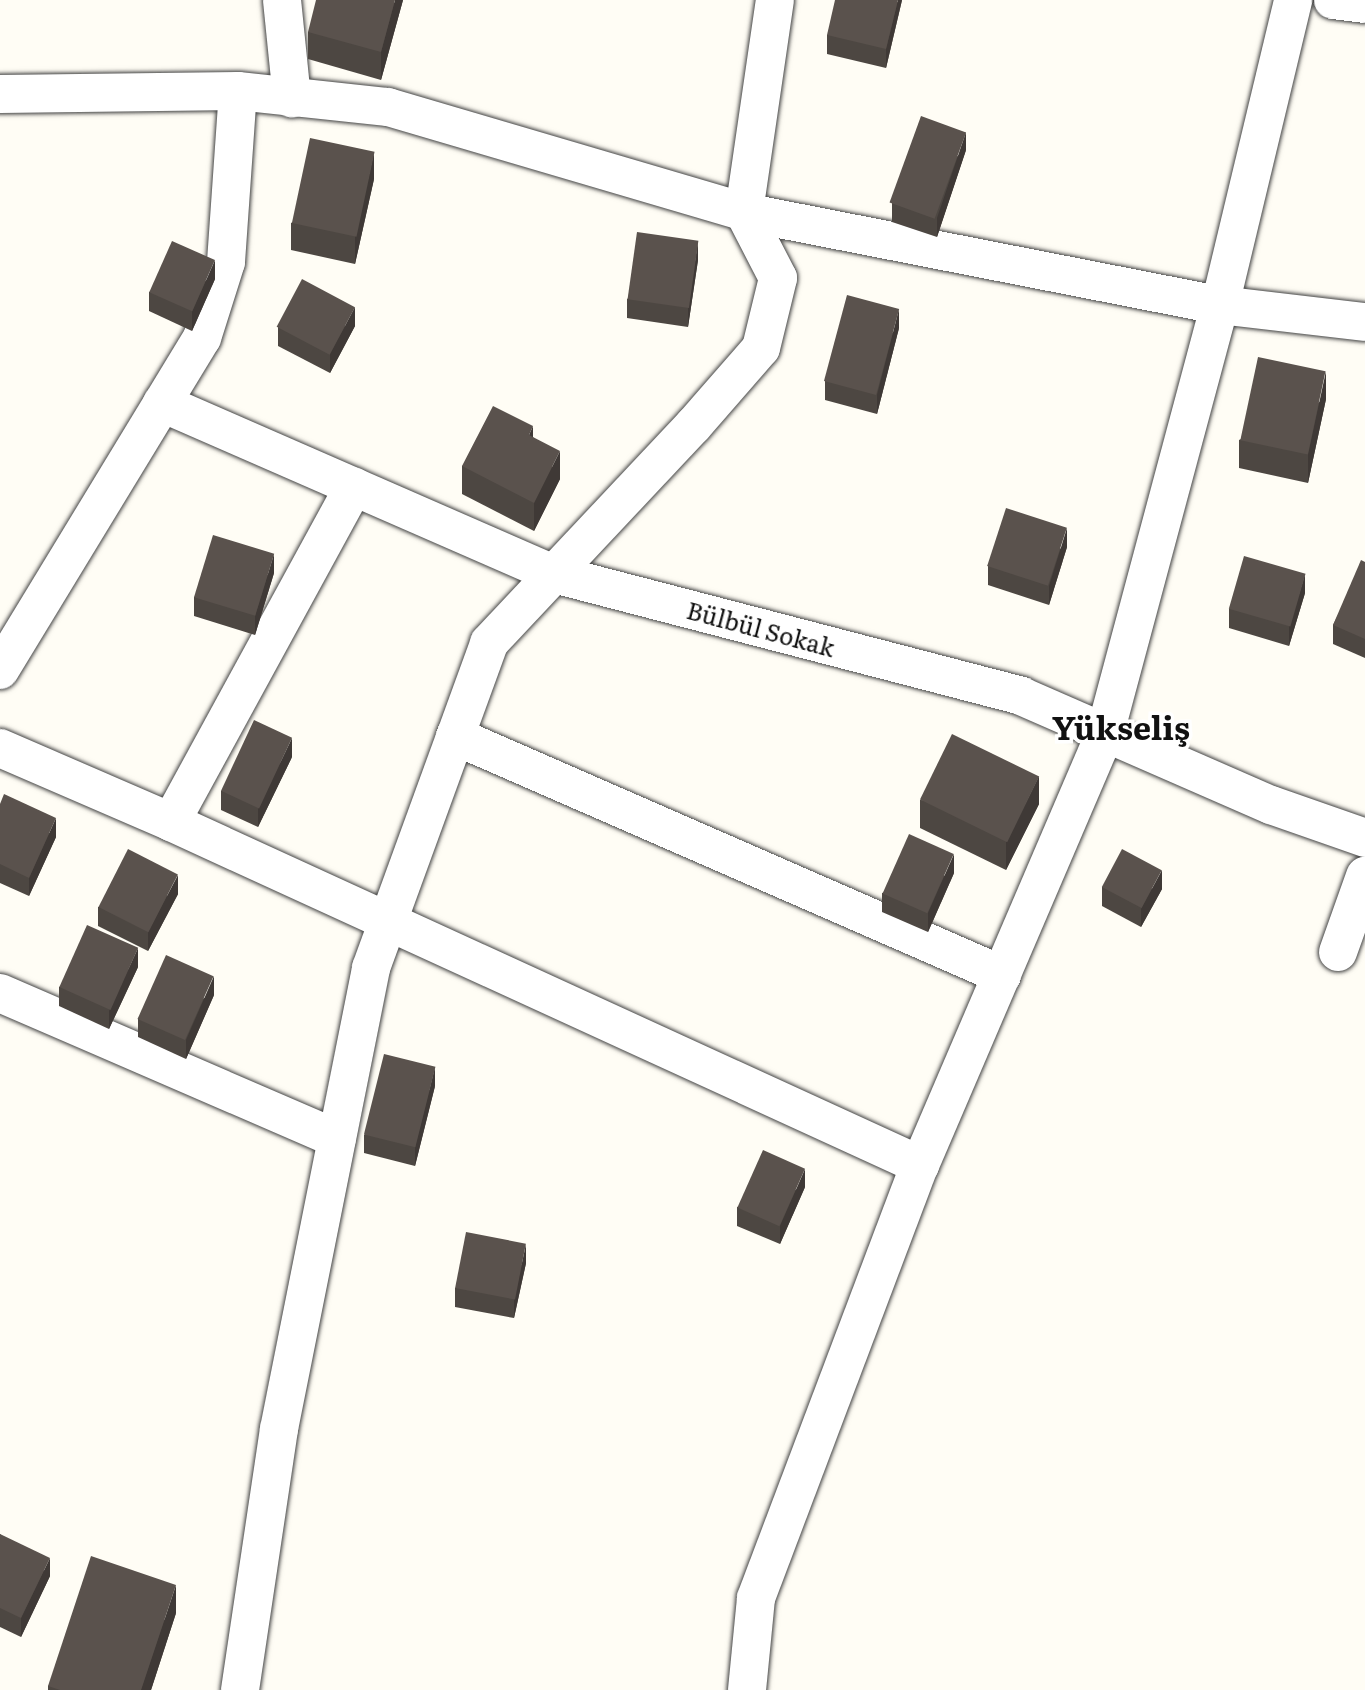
<!DOCTYPE html>
<meta charset="utf-8">
<style>
body{margin:0}
#map{position:relative;width:1365px;height:1690px;overflow:hidden;background:#fffdf5;font-family:Literata,serif}
div>[style]{position:absolute}
[style*='--x']{left:calc(var(--x)*1px);top:calc(var(--y)*1px);width:calc(var(--w)*1px);rotate:calc(var(--a)*1deg)}
.roads{filter:drop-shadow(0 0 2px #444) drop-shadow(0 0 2px #444)}
.minor>*{height:38px;margin:-19px;padding:0 19px;transform-origin:19px;border-radius:19px;background:#fff}
.wall>*{inset:0;background:#4d4742}
.shaded-wall>*{inset:0;background:#3f3936}
.building>*{inset:0;background:#5a524d;transform-origin:0 0}
span{translate:-50% -50%;white-space:nowrap;text-align:center;line-height:1.15;-webkit-text-stroke:7px #fff;paint-order:stroke}
.street-label{font-size:24px;color:#111}
.district-label{font-size:32px;color:#111;font-weight:700}
</style>
<div id="map">
<div class="roads">
<div class="minor">
<i style="--x:282;--y:0;--w:99;--a:84.2"></i>
<i style="--x:1333;--y:0;--w:32;--a:7"></i>
<i style="--x:0;--y:94;--w:238;--a:-0.7"></i>
<i style="--x:238;--y:91;--w:151;--a:6.1"></i>
<i style="--x:388;--y:107;--w:371;--a:16.4"></i>
<i style="--x:744;--y:212;--w:485;--a:11.1"></i>
<i style="--x:1220;--y:305;--w:146;--a:6.7"></i>
<i style="--x:162;--y:403;--w:428;--a:23.6"></i>
<i style="--x:554;--y:574;--w:483;--a:14.6"></i>
<i style="--x:1021;--y:696;--w:273;--a:23.6"></i>
<i style="--x:1271;--y:805;--w:100;--a:19.3"></i>
<i style="--x:0;--y:670;--w:389;--a:-58.7"></i>
<i style="--x:202;--y:338;--w:80;--a:-72.5"></i>
<i style="--x:226;--y:262;--w:171;--a:-86"></i>
<i style="--x:455;--y:736;--w:597;--a:23.6"></i>
<i style="--x:0;--y:748;--w:186;--a:23.4"></i>
<i style="--x:171;--y:822;--w:824;--a:24.61"></i>
<i style="--x:171;--y:822;--w:382;--a:-61.4"></i>
<i style="--x:1338;--y:952;--w:81;--a:-70.4"></i>
<i style="--x:0;--y:993;--w:367;--a:23.4"></i>
<i style="--x:240;--y:1690;--w:264;--a:-81.5"></i>
<i style="--x:279;--y:1429;--w:470;--a:-78.7"></i>
<i style="--x:371;--y:968;--w:346;--a:-70"></i>
<i style="--x:489;--y:643;--w:298;--a:-46.8"></i>
<i style="--x:693;--y:426;--w:103;--a:-48.9"></i>
<i style="--x:761;--y:348;--w:72;--a:-76.3"></i>
<i style="--x:778;--y:278;--w:74;--a:-117.3"></i>
<i style="--x:744;--y:212;--w:214;--a:-81.7"></i>
<i style="--x:747;--y:1690;--w:92;--a:-84.4"></i>
<i style="--x:756;--y:1598;--w:463;--a:-69.3"></i>
<i style="--x:920;--y:1165;--w:470;--a:-66.8"></i>
<i style="--x:1105;--y:733;--w:443;--a:-75"></i>
<i style="--x:1220;--y:305;--w:314;--a:-76.5"></i>
</div>
</div>
<div class="wall">
<i style="clip-path:polygon(403px 0,381px 80px,308px 59px,308px 32px)"></i>
<i style="clip-path:polygon(902px 0,886px 68px,827px 54px,827px 35px)"></i>
<i style="clip-path:polygon(966px 150px,937px 237px,892px 222px,892px 203px)"></i>
<i style="clip-path:polygon(374px 179px,355px 264px,291px 250px,291px 223px)"></i>
<i style="clip-path:polygon(698px 260px,688px 327px,627px 318px,627px 299px)"></i>
<i style="clip-path:polygon(215px 279px,192px 331px,149px 311px,149px 292px)"></i>
<i style="clip-path:polygon(355px 326px,330px 373px,278px 346px,278px 327px)"></i>
<i style="clip-path:polygon(899px 328px,877px 414px,825px 400px,825px 381px)"></i>
<i style="clip-path:polygon(1326px 399px,1308px 483px,1239px 468px,1239px 440px)"></i>
<i style="clip-path:polygon(533px 437px,560px 479px,534px 531px,462px 494px,462px 466px)"></i>
<i style="clip-path:polygon(1067px 547px,1049px 605px,988px 585px,988px 566px)"></i>
<i style="clip-path:polygon(1365px 562px,1365px 658px,1333px 644px,1333px 625px)"></i>
<i style="clip-path:polygon(274px 573px,255px 635px,194px 616px,194px 597px)"></i>
<i style="clip-path:polygon(1305px 593px,1289px 646px,1229px 628px,1229px 609px)"></i>
<i style="clip-path:polygon(292px 757px,258px 827px,221px 810px,221px 791px)"></i>
<i style="clip-path:polygon(920px 800px,1039px 804px,1006px 870px,920px 828px)"></i>
<i style="clip-path:polygon(0 804px,56px 837px,29px 896px,0 883px)"></i>
<i style="clip-path:polygon(954px 873px,928px 932px,882px 912px,882px 893px)"></i>
<i style="clip-path:polygon(1102px 887px,1162px 889px,1141px 927px,1102px 906px)"></i>
<i style="clip-path:polygon(178px 894px,148px 951px,98px 926px,98px 907px)"></i>
<i style="clip-path:polygon(138px 967px,109px 1029px,59px 1006px,59px 987px)"></i>
<i style="clip-path:polygon(214px 995px,186px 1059px,138px 1037px,138px 1019px)"></i>
<i style="clip-path:polygon(435px 1086px,415px 1166px,364px 1153px,364px 1135px)"></i>
<i style="clip-path:polygon(805px 1187px,780px 1244px,737px 1226px,737px 1207px)"></i>
<i style="clip-path:polygon(526px 1263px,514px 1318px,455px 1307px,455px 1288px)"></i>
<i style="clip-path:polygon(0 1534px,50px 1576px,21px 1637px,0 1627px)"></i>
<i style="clip-path:polygon(176px 1613px,151px 1690px,48px 1690px,48px 1686px)"></i>
</div>
<div class="shaded-wall">
<i style="clip-path:polygon(395px 0,403px 0,381px 80px,381px 52px)"></i>
<i style="clip-path:polygon(898px 0,902px 0,886px 68px,886px 49px)"></i>
<i style="clip-path:polygon(966px 132px,966px 150px,937px 237px,937px 218px)"></i>
<i style="clip-path:polygon(374px 152px,374px 179px,355px 264px,355px 237px)"></i>
<i style="clip-path:polygon(698px 241px,698px 260px,688px 327px,688px 309px)"></i>
<i style="clip-path:polygon(215px 260px,215px 279px,192px 331px,192px 312px)"></i>
<i style="clip-path:polygon(355px 307px,355px 326px,330px 373px,330px 354px)"></i>
<i style="clip-path:polygon(899px 309px,899px 328px,877px 414px,877px 395px)"></i>
<i style="clip-path:polygon(1326px 371px,1326px 399px,1308px 483px,1308px 455px)"></i>
<i style="clip-path:polygon(533px 426px,533px 454px,529px 435px)"></i>
<i style="clip-path:polygon(560px 451px,560px 479px,534px 531px,534px 503px)"></i>
<i style="clip-path:polygon(1067px 528px,1067px 547px,1049px 605px,1049px 586px)"></i>
<i style="clip-path:polygon(274px 554px,274px 573px,255px 635px,255px 616px)"></i>
<i style="clip-path:polygon(1305px 574px,1305px 593px,1289px 646px,1289px 627px)"></i>
<i style="clip-path:polygon(292px 738px,292px 757px,258px 827px,258px 809px)"></i>
<i style="clip-path:polygon(1039px 776px,1039px 804px,1006px 870px,1006px 842px)"></i>
<i style="clip-path:polygon(56px 818px,56px 837px,29px 896px,29px 878px)"></i>
<i style="clip-path:polygon(954px 854px,954px 873px,928px 932px,928px 913px)"></i>
<i style="clip-path:polygon(1162px 870px,1162px 889px,1141px 927px,1141px 909px)"></i>
<i style="clip-path:polygon(178px 875px,178px 894px,148px 951px,148px 932px)"></i>
<i style="clip-path:polygon(138px 948px,138px 967px,109px 1029px,109px 1011px)"></i>
<i style="clip-path:polygon(214px 976px,214px 995px,186px 1059px,186px 1040px)"></i>
<i style="clip-path:polygon(435px 1067px,435px 1086px,415px 1166px,415px 1147px)"></i>
<i style="clip-path:polygon(805px 1169px,805px 1187px,780px 1244px,780px 1226px)"></i>
<i style="clip-path:polygon(526px 1244px,526px 1263px,514px 1318px,514px 1300px)"></i>
<i style="clip-path:polygon(50px 1558px,50px 1576px,21px 1637px,21px 1618px)"></i>
<i style="clip-path:polygon(176px 1585px,176px 1613px,151px 1690px,141px 1690px)"></i>
</div>
<div class="building">
<i style="clip-path:polygon(316px 0,395px 0,381px 52px,308px 32px)"></i>
<i style="clip-path:polygon(835px 0,898px 0,886px 49px,827px 35px)"></i>
<i style="left:921px;top:116px;width:48px;height:92px;rotate:20deg"></i>
<i style="left:310px;top:138px;width:66px;height:87px;rotate:12deg"></i>
<i style="left:637px;top:232px;width:62px;height:68px;rotate:8deg"></i>
<i style="left:172px;top:241px;width:47px;height:56px;rotate:24deg"></i>
<i style="left:302px;top:279px;width:60px;height:54px;rotate:28deg"></i>
<i style="left:847px;top:295px;width:54px;height:89px;rotate:15deg"></i>
<i style="left:1258px;top:357px;width:69px;height:85px;rotate:12deg"></i>
<i style="clip-path:polygon(493px 406px,533px 426px,529px 435px,560px 451px,534px 503px,462px 466px)"></i>
<i style="left:1006px;top:508px;width:64px;height:61px;rotate:18deg"></i>
<i style="left:213px;top:535px;width:64px;height:65px;rotate:17deg"></i>
<i style="left:1244px;top:556px;width:64px;height:55px;rotate:16deg"></i>
<i style="clip-path:polygon(1361px 560px,1365px 562px,1365px 639px,1333px 625px)"></i>
<i style="left:254px;top:720px;width:42px;height:78px;rotate:25deg"></i>
<i style="left:952px;top:734px;width:97px;height:73px;rotate:26deg"></i>
<i style="clip-path:polygon(4px 794px,56px 818px,29px 878px,0 864px,0 804px)"></i>
<i style="left:909px;top:834px;width:49px;height:65px;rotate:24deg"></i>
<i style="left:128px;top:849px;width:56px;height:65px;rotate:27deg"></i>
<i style="left:1122px;top:849px;width:45px;height:43px;rotate:28deg"></i>
<i style="left:87px;top:925px;width:56px;height:68px;rotate:24deg"></i>
<i style="left:166px;top:955px;width:52px;height:70px;rotate:24deg"></i>
<i style="left:384px;top:1054px;width:53px;height:83px;rotate:14deg"></i>
<i style="left:763px;top:1150px;width:46px;height:63px;rotate:24deg"></i>
<i style="left:466px;top:1232px;width:61px;height:57px;rotate:11deg"></i>
<i style="clip-path:polygon(0 1534px,50px 1558px,21px 1618px,0 1608px)"></i>
<i style="clip-path:polygon(91px 1556px,176px 1585px,141px 1690px,60px 1690px,48px 1686px)"></i>
</div>
<div class="street-label">
<span style="left:761px;top:628px;rotate:15deg">Bülbül Sokak</span>
</div>
<div class="district-label">
<span style="left:1121px;top:726px">Yükseliş</span>
</div>
</div>
